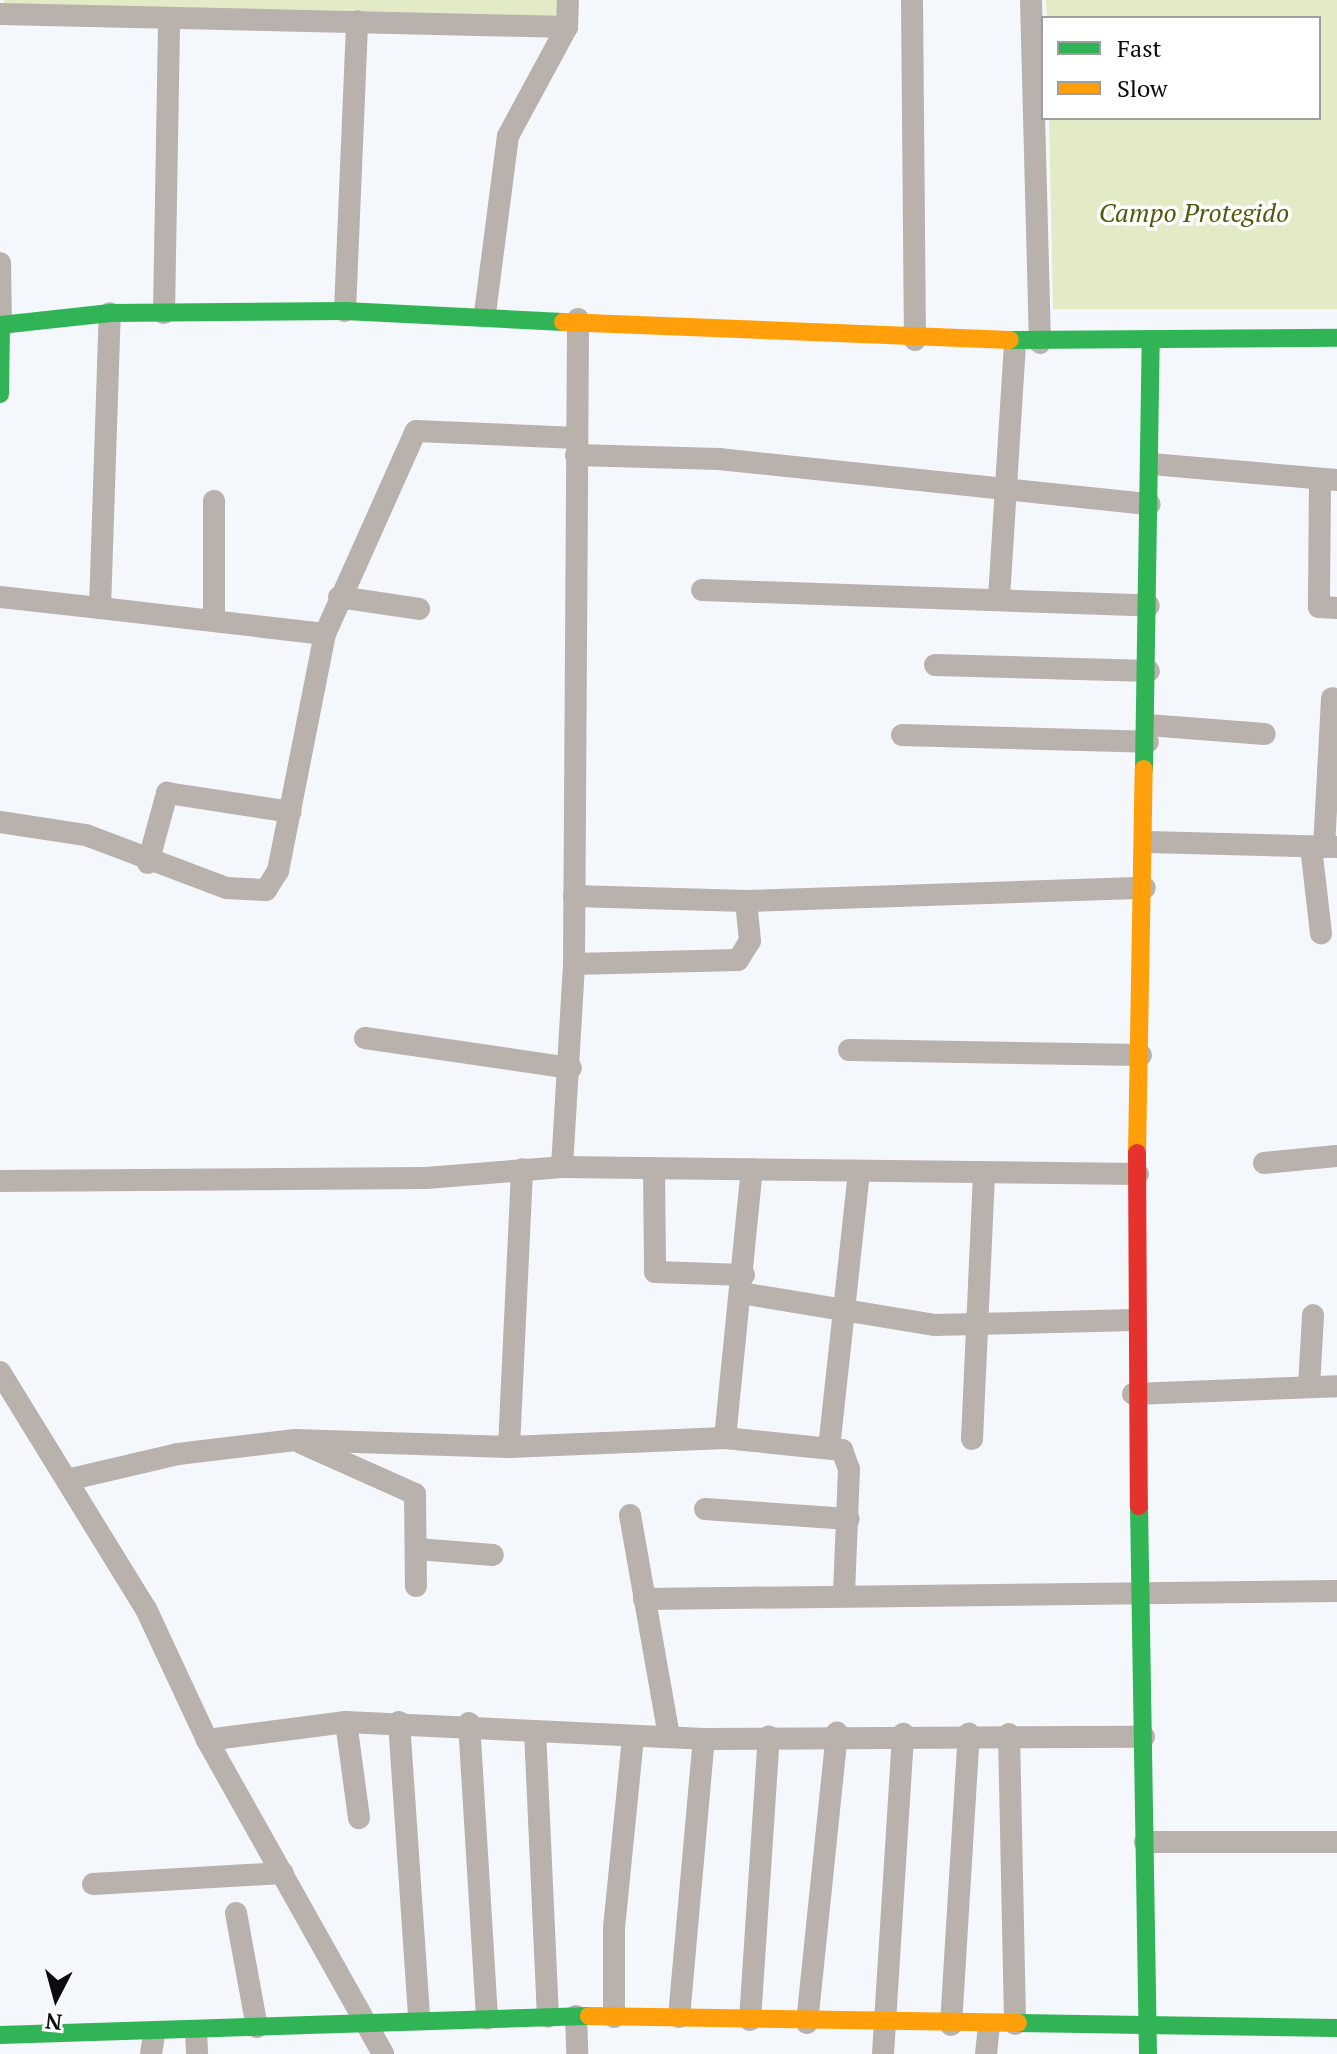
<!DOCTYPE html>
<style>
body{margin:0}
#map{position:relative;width:1337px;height:2054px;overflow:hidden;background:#f4f7fc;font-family:"PT Serif",serif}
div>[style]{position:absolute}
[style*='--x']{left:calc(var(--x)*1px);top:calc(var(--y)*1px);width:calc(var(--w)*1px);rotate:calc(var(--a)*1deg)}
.green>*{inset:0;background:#e3ebc6}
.street>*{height:22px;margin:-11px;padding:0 11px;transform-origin:11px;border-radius:11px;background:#b9b1ab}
.fast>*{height:18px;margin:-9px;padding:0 9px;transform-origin:9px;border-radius:9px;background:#30b455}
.slow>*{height:18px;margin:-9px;padding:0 9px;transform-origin:9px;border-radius:9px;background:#ff9f0a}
.jam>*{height:18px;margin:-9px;padding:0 9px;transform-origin:9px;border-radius:9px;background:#e5322d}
span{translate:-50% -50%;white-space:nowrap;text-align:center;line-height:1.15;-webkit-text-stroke:7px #fff;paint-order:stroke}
.park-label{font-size:26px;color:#515a0f;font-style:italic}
.legend{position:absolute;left:1041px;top:16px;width:280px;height:104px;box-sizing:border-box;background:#fff;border:2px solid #9d9e9f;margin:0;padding:10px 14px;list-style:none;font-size:24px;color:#0a0c0f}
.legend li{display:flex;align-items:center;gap:16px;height:40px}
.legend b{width:40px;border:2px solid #9d9e9f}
.north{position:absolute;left:16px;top:1958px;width:80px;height:80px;-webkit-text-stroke:6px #fff;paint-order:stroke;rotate:186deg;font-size:22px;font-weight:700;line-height:32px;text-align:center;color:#0a0c0f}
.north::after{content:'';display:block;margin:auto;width:28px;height:36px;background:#0a0c0f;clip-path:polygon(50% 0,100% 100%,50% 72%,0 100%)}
</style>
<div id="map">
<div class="green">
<i style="clip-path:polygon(4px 0,560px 0,560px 30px,4px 21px)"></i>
<i style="clip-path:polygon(1046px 0,1337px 0,1337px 309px,1053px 309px,1049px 118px,1319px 118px,1319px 18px,1047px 18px)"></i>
</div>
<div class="street">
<i style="--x:912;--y:0;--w:340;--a:89.5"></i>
<i style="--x:1031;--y:0;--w:343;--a:88.5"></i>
<i style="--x:0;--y:14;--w:567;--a:1.31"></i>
<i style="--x:0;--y:263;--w:62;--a:89.1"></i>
<i style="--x:345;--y:311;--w:290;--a:-87.6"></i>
<i style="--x:164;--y:313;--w:294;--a:-89"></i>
<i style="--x:485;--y:313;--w:178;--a:-82.6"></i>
<i style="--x:508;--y:136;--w:124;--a:-61.6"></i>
<i style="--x:567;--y:27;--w:27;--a:-88"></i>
<i style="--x:576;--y:455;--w:143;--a:1.6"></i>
<i style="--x:719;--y:459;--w:433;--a:6"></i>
<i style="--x:1151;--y:464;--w:187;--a:4.9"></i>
<i style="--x:1320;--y:481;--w:126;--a:90.5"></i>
<i style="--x:1319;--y:607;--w:18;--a:3"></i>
<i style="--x:214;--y:501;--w:120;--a:90"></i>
<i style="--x:702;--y:590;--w:447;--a:2"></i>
<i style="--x:0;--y:597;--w:101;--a:6.3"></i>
<i style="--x:100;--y:608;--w:295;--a:-88.1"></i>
<i style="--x:339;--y:597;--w:81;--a:8.5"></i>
<i style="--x:999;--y:598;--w:256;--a:-86.4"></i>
<i style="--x:100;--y:608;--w:226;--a:6.6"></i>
<i style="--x:935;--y:665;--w:214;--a:1.6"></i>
<i style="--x:1148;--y:725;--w:117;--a:4.4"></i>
<i style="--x:902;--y:735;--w:246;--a:1.6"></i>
<i style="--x:0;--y:822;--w:87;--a:8.6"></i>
<i style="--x:86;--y:835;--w:150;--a:20.7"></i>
<i style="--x:226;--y:888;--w:40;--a:2.9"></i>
<i style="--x:266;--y:890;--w:22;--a:-58"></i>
<i style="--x:278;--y:871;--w:242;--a:-78.8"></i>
<i style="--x:325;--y:634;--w:222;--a:-65.9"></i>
<i style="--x:416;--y:431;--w:161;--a:2.5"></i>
<i style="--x:1148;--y:842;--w:189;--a:1.5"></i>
<i style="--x:1311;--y:847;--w:87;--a:83.4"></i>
<i style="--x:1324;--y:847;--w:149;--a:-86.9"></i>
<i style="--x:148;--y:863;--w:73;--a:-74.8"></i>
<i style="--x:167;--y:793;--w:125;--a:8.7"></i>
<i style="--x:574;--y:896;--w:172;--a:1.7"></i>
<i style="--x:746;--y:901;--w:399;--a:-1.9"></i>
<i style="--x:574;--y:964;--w:164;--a:-1.4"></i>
<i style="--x:738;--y:960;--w:22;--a:-58"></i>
<i style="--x:750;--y:941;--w:40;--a:-95.7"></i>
<i style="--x:365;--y:1038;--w:208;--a:8.3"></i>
<i style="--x:849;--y:1050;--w:292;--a:1"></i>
<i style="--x:1264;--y:1163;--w:73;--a:-5.5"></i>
<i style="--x:562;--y:1167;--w:203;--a:-86.6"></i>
<i style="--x:574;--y:964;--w:645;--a:-89.64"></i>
<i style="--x:654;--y:1168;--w:104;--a:89.4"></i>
<i style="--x:655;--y:1272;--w:89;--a:1.9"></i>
<i style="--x:0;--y:1181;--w:426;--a:-0.4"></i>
<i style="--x:426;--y:1178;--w:136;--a:-4.6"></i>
<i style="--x:562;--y:1167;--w:576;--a:0.7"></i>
<i style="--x:741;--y:1293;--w:197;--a:9.4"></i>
<i style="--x:935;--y:1325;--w:200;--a:-1.4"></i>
<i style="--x:0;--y:1372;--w:278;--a:58.4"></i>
<i style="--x:146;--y:1609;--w:145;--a:65"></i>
<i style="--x:207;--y:1740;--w:360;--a:60.7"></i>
<i style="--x:1309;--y:1387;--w:72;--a:-86.8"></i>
<i style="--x:1133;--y:1394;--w:204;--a:-2.2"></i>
<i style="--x:725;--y:1438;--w:270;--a:-84.3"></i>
<i style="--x:972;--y:1439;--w:264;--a:-87.4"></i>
<i style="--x:301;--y:1443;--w:125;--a:24.1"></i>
<i style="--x:415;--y:1494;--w:92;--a:89.4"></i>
<i style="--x:509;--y:1447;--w:278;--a:-87.3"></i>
<i style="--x:829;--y:1448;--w:277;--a:-83.8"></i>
<i style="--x:67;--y:1480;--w:114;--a:-13.2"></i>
<i style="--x:178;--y:1454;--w:118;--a:-6.8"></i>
<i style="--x:295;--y:1440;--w:214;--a:1.9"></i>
<i style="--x:509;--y:1447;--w:216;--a:-2.4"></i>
<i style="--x:725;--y:1438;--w:118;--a:5.9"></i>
<i style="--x:842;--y:1450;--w:20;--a:70"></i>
<i style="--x:849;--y:1469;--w:126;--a:92.3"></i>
<i style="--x:705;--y:1509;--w:144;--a:4"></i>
<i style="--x:630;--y:1515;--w:224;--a:80"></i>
<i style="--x:417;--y:1549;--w:76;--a:4.5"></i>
<i style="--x:644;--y:1599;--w:693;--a:-0.66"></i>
<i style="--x:346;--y:1722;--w:97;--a:82.3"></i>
<i style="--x:399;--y:1722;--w:296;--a:86.1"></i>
<i style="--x:469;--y:1723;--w:296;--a:86.5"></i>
<i style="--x:535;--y:1731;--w:286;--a:87.4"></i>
<i style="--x:1009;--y:1734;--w:290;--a:88.8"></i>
<i style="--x:207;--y:1740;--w:140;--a:-7.4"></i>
<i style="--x:346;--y:1722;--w:358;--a:2.7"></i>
<i style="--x:704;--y:1739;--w:440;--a:-0.3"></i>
<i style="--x:1145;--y:1842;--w:192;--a:0"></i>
<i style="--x:93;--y:1884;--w:190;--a:-3.3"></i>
<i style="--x:236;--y:1913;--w:116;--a:79.6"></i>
<i style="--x:576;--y:2016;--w:38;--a:88"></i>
<i style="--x:614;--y:2017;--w:89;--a:-90"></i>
<i style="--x:614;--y:1928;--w:193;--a:-84.3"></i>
<i style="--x:679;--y:2017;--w:279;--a:-84.9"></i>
<i style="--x:750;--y:2020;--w:284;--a:-86.2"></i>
<i style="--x:807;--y:2023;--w:292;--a:-84.1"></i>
<i style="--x:951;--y:2025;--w:292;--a:-86.5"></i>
<i style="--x:196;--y:2032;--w:22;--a:87"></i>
<i style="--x:151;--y:2054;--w:20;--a:-81"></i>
<i style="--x:883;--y:2054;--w:321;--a:-86.4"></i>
<i style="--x:986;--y:2054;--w:29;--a:-84"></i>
</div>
<div class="fast">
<i style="--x:0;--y:325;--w:111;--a:-6.2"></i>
<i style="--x:110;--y:313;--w:235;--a:-0.5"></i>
<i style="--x:345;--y:311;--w:218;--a:2.9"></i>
<i style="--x:1010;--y:340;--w:327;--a:-0.4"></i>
<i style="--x:0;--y:394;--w:69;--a:-89.2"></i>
<i style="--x:1144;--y:769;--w:430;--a:-89.1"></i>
<i style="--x:1139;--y:1506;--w:548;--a:89.06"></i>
<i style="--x:1018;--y:2023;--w:319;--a:0.9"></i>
<i style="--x:0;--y:2035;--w:589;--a:-1.85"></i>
</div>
<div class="slow">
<i style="--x:563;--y:322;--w:447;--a:2.3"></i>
<i style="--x:1137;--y:1153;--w:384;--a:-89"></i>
<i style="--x:589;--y:2016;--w:429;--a:0.9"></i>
</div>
<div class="jam">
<i style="--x:1137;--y:1153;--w:353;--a:89.7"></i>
</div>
<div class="park-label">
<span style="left:1194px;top:213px">Campo Protegido</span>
</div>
<ul class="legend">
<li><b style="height:10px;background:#30b455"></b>Fast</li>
<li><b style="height:10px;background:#ff9f0a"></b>Slow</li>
</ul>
<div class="north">N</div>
</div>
